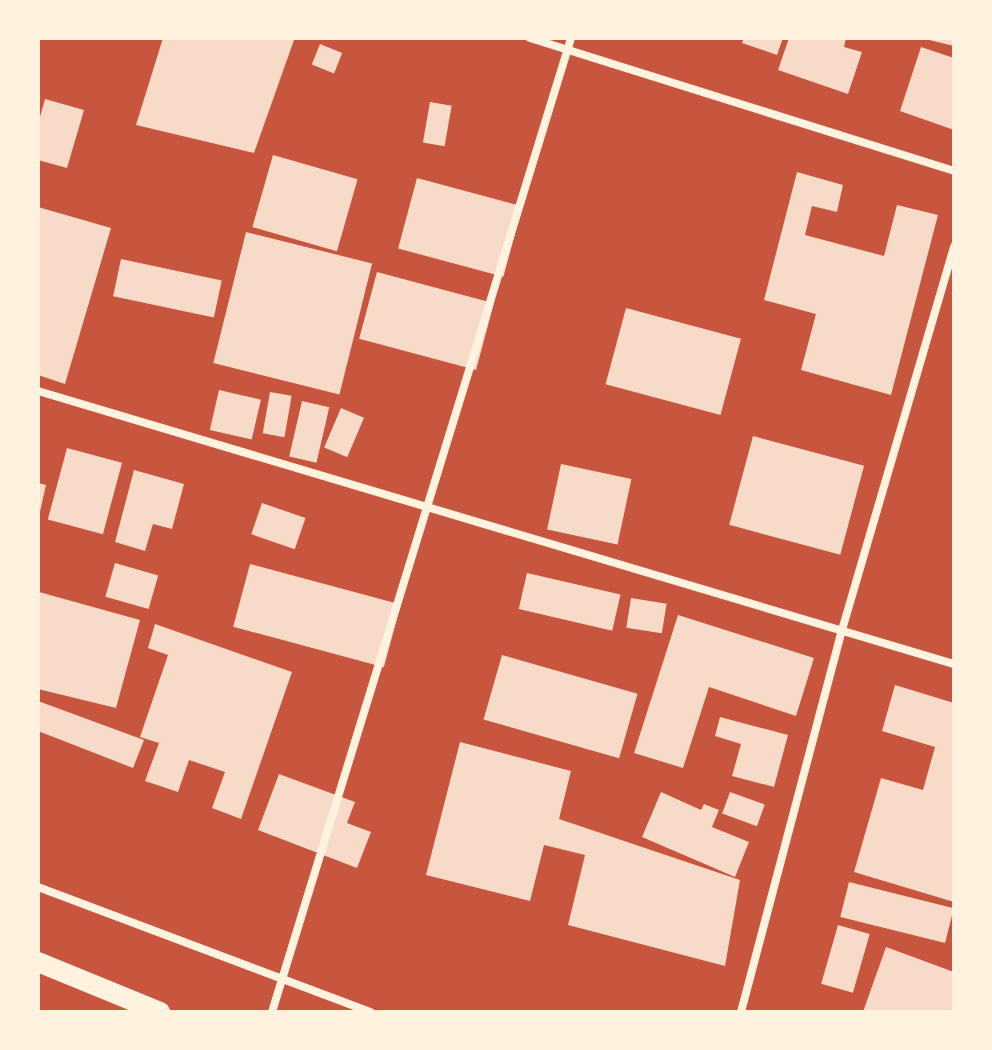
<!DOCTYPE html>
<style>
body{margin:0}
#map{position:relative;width:992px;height:1050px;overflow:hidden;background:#c8553d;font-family:"Public Sans",sans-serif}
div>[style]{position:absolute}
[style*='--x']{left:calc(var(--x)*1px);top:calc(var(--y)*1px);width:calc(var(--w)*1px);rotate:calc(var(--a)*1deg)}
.building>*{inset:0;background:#f7dbc8;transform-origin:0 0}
.minor>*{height:8px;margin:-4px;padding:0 4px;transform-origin:4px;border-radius:4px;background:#fff3e0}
.primary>*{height:20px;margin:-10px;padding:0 10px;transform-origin:10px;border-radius:10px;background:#fff3e0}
span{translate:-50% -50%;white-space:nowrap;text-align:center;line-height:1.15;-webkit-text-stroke:6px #fff3e0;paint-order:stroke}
.frame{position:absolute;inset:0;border:40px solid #fff3e0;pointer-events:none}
</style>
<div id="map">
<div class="building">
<i style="clip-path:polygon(163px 38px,294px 40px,254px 153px,136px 125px)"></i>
<i style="clip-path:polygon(744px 38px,783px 38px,777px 55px,742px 43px)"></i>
<i style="clip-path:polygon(789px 38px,846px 38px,844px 47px,862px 52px,848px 94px,778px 70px)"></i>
<i style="clip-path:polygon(925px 38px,954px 38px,954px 46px,925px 39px)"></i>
<i style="left:320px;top:44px;width:24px;height:22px;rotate:22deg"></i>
<i style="clip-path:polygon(921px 47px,954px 58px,954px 130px,900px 111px)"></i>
<i style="clip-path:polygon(45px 99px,84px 110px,67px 168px,38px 160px,38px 124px)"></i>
<i style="left:430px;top:102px;width:22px;height:41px;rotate:10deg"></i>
<i style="left:273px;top:155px;width:88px;height:75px;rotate:16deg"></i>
<i style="clip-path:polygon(797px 172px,843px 185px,837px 212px,812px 206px,805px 235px,884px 256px,897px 205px,938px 215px,891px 395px,801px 370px,816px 314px,764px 300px)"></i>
<i style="left:417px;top:178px;width:109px;height:73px;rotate:15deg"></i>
<i style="clip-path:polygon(38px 207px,111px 228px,65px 384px,38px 375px)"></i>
<i style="left:246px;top:232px;width:130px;height:135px;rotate:14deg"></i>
<i style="left:121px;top:259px;width:103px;height:38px;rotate:12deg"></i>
<i style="left:377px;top:272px;width:121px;height:69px;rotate:15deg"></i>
<i style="left:626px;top:308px;width:119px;height:79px;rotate:15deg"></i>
<i style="left:219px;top:390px;width:43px;height:41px;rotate:13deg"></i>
<i style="left:270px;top:392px;width:22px;height:42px;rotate:10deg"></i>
<i style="left:302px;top:401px;width:28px;height:57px;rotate:13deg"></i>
<i style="left:341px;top:408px;width:25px;height:43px;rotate:23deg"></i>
<i style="left:753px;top:436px;width:115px;height:92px;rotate:15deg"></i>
<i style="left:67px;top:448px;width:57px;height:74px;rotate:15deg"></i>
<i style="left:561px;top:464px;width:72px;height:67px;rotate:12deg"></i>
<i style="clip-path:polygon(134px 470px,184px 484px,172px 529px,153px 524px,145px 551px,115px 542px)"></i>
<i style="clip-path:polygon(38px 483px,46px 485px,39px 516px,38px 516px)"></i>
<i style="left:262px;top:503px;width:46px;height:33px;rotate:19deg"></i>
<i style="left:115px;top:563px;width:45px;height:35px;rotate:16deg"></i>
<i style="left:250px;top:564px;width:156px;height:65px;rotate:15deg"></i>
<i style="left:527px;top:573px;width:96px;height:37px;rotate:13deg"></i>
<i style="clip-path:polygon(39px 592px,140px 620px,116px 708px,38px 689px)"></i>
<i style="left:631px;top:598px;width:36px;height:30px;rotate:9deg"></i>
<i style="clip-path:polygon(678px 615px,814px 658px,796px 716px,709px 687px,683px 768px,634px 753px)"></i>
<i style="clip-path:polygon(155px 624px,292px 672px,241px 819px,212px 808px,225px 772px,189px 760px,178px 792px,145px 781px,159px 743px,140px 737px,168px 655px,148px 648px)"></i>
<i style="left:502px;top:655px;width:141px;height:67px;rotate:16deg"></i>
<i style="clip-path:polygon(895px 685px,954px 703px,954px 902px,854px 872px,881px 778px,923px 790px,935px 747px,882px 731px)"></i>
<i style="clip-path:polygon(38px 701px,144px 740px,133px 768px,38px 731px)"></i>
<i style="clip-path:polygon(720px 717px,788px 735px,774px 787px,732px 776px,741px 744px,715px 736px)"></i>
<i style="clip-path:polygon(460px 742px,571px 771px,559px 819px,740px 880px,725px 966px,568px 925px,585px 855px,544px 845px,530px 901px,426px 875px)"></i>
<i style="clip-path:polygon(279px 774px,355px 802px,347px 823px,371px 832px,357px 868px,258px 830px)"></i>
<i style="clip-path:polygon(661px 792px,701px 810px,704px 804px,719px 810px,712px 827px,749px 842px,735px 877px,642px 837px)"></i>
<i style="left:730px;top:792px;width:37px;height:23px;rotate:20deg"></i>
<i style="left:849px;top:882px;width:108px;height:36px;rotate:14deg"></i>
<i style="left:838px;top:925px;width:33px;height:61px;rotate:16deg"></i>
<i style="clip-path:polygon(886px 947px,954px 972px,954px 1012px,863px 1012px)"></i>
</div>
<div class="minor">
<i style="--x:530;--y:38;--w:444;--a:17.4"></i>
<i style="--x:38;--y:391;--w:956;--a:16.6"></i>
<i style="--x:38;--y:887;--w:355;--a:20.6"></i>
<i style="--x:272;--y:1012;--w:1019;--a:-72.93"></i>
<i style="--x:741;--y:1012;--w:395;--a:-75.2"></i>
<i style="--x:842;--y:630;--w:400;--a:-73.7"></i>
</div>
<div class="primary">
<i style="--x:38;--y:962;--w:132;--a:22.3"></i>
</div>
<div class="frame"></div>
</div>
